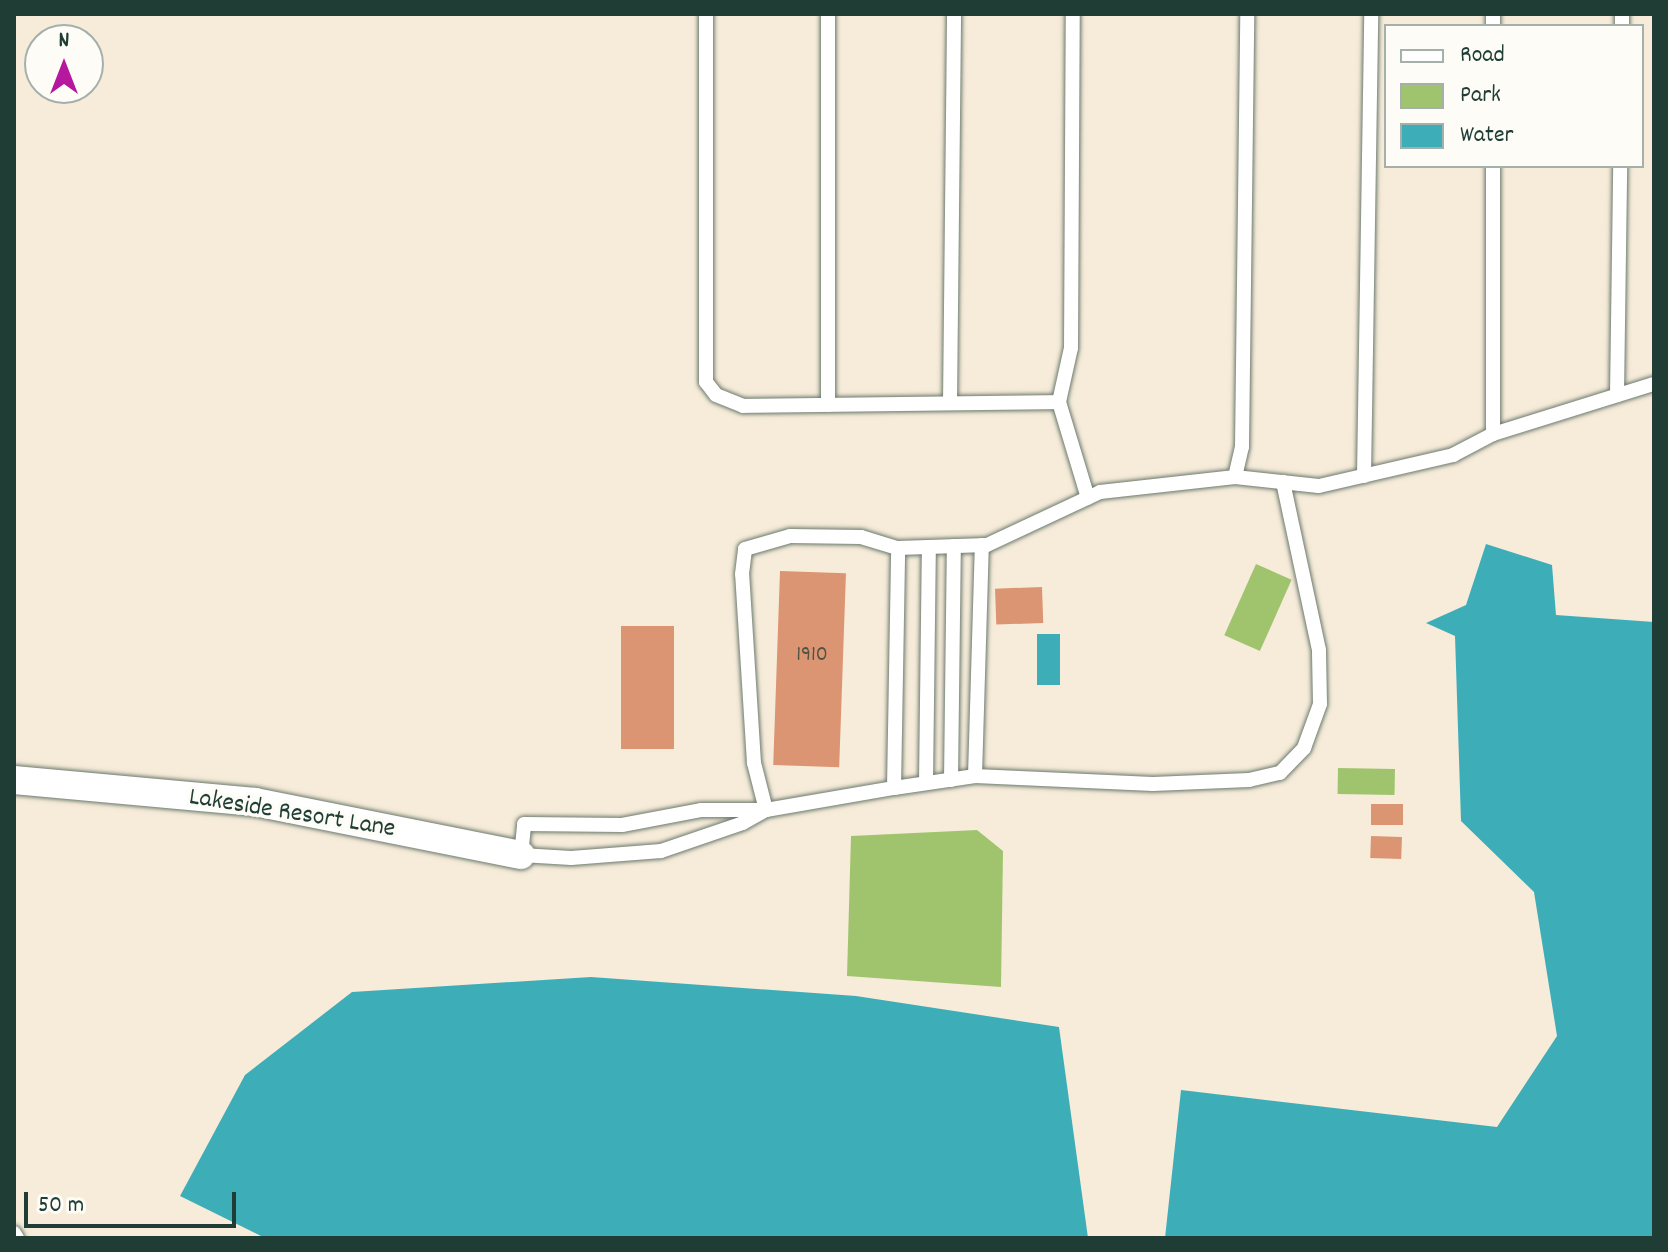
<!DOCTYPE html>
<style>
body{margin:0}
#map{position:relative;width:1668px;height:1252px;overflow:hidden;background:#f7ecda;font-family:Dekko,sans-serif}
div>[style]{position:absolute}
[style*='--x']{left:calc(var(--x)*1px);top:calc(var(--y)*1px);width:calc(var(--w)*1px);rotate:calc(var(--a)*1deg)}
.green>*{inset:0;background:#a0c46d;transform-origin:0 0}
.water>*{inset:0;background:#3daeb8;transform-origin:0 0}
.building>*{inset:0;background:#dc9573;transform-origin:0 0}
.roads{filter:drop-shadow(0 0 2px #6b7a6e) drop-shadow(0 0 2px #6b7a6e)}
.service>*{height:14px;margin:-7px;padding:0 7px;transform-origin:7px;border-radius:7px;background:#fff}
.minor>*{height:28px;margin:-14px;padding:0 14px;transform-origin:14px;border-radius:14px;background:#fff}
span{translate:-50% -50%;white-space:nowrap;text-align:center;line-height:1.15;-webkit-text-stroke:7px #fdfcf7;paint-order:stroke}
.number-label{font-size:22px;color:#4e5344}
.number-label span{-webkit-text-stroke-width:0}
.street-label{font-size:26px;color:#1f3d34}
.frame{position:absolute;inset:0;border:16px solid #1f3d34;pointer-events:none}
.legend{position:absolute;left:1384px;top:24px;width:260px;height:144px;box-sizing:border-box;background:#fdfcf7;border:2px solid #a4b0a9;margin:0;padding:10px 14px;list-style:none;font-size:24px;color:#1f3d34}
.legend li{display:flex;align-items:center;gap:16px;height:40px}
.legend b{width:40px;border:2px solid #a4b0a9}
.north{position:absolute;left:24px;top:24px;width:80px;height:80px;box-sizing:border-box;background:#fdfcf7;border:2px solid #a4b0a9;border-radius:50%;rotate:0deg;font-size:22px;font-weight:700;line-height:32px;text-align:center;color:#1f3d34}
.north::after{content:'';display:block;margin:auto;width:28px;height:36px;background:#b5179e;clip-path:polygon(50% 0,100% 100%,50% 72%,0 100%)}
.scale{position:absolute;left:24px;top:1192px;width:212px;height:36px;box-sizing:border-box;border:4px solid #1f3d34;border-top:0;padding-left:10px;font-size:24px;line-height:28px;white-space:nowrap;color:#1f3d34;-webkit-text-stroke:6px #fdfcf7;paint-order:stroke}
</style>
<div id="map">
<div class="green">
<i style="left:1256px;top:564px;width:39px;height:78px;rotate:24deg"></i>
<i style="left:1338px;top:768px;width:57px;height:26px;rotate:1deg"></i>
<i style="clip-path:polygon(977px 830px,1003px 851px,1001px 987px,847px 976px,851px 836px)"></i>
</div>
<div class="water">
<i style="clip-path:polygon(1486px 544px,1552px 565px,1556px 615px,1654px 622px,1654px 1238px,1165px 1238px,1181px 1090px,1497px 1127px,1557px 1036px,1534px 892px,1461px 821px,1455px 636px,1426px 623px,1466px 605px)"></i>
<i style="left:1037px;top:634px;width:23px;height:51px"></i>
<i style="clip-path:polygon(591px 977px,856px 996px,1059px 1027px,1088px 1238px,265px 1238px,180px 1196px,245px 1075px,352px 992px)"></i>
</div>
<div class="building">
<i style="left:780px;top:571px;width:66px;height:194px;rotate:2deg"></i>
<i style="left:1042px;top:587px;width:36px;height:47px;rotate:88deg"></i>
<i style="left:621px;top:626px;width:53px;height:123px"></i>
<i style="left:1371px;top:804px;width:32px;height:21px"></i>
<i style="left:1371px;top:836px;width:31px;height:22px;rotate:2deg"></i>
</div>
<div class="roads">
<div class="service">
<i style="--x:706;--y:14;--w:368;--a:90"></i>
<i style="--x:706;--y:382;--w:16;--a:52"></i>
<i style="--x:716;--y:395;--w:29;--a:22"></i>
<i style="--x:743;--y:406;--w:316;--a:-0.7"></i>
<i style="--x:1059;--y:402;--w:100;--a:73.2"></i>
<i style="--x:828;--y:14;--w:391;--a:90"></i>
<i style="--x:1493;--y:14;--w:12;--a:90"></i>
<i style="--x:1622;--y:26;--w:12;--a:-90"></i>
<i style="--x:1493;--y:166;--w:268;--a:90"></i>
<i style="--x:1617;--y:395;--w:229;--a:-89.2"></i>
<i style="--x:1059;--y:402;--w:55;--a:-77.5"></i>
<i style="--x:1071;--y:348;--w:334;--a:-89.7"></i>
<i style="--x:950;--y:403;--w:389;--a:-89.4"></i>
<i style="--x:1364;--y:476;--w:462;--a:-89.1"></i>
<i style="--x:1235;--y:477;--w:31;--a:-77"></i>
<i style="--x:1242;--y:447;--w:433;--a:-89.3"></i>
<i style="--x:975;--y:776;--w:231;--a:-88.3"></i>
<i style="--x:951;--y:780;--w:234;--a:-89.3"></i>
<i style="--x:926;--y:783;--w:236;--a:-89.3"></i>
<i style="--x:894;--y:788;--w:82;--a:-8.4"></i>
<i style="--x:975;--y:776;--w:178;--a:2.6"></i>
<i style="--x:1153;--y:784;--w:96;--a:-2.4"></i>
<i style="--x:1249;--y:780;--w:32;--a:-13"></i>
<i style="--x:1280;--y:773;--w:35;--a:-46"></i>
<i style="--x:1304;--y:748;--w:47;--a:-70"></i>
<i style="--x:1320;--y:704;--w:54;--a:-91.1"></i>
<i style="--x:1319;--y:650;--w:172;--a:-102.1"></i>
<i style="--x:766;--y:810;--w:26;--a:151"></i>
<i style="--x:743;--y:823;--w:87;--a:161.1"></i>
<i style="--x:661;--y:851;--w:90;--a:175.6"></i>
<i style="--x:571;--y:858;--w:50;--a:-176.6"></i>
<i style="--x:521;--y:855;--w:31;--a:-84"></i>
<i style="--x:524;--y:824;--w:98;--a:0.6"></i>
<i style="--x:622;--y:825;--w:80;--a:-10.8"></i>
<i style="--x:701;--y:810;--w:65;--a:0"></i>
<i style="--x:766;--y:810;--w:130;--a:-9.8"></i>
<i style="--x:894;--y:788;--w:240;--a:-89"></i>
<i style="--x:898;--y:548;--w:89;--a:-1.9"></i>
<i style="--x:987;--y:545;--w:125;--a:-25.1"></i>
<i style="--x:1100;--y:492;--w:136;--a:-6.3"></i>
<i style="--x:1235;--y:477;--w:84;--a:6.1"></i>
<i style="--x:1319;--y:486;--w:138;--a:-13"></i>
<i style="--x:1453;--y:455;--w:45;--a:-27.7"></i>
<i style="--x:1493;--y:434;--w:169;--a:-17.3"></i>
<i style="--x:766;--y:810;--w:49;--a:-104.3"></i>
<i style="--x:754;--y:763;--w:189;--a:-93.6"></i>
<i style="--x:742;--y:574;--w:25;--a:-83"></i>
<i style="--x:745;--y:549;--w:47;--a:-16.1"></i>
<i style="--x:790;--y:536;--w:71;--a:0.8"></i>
<i style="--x:861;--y:537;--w:39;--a:17"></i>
<i style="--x:14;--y:1233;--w:6;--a:59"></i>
</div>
<div class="minor">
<i style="--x:14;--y:780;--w:242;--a:5.2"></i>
<i style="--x:255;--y:802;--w:271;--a:11.3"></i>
</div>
</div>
<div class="number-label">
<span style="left:812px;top:656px">1910</span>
</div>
<div class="street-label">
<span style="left:292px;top:814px;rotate:9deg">Lakeside Resort Lane</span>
</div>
<div class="frame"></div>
<ul class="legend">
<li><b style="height:10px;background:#fff"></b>Road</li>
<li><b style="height:22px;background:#a0c46d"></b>Park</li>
<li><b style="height:22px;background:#3daeb8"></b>Water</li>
</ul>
<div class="north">N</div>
<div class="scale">50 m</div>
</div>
